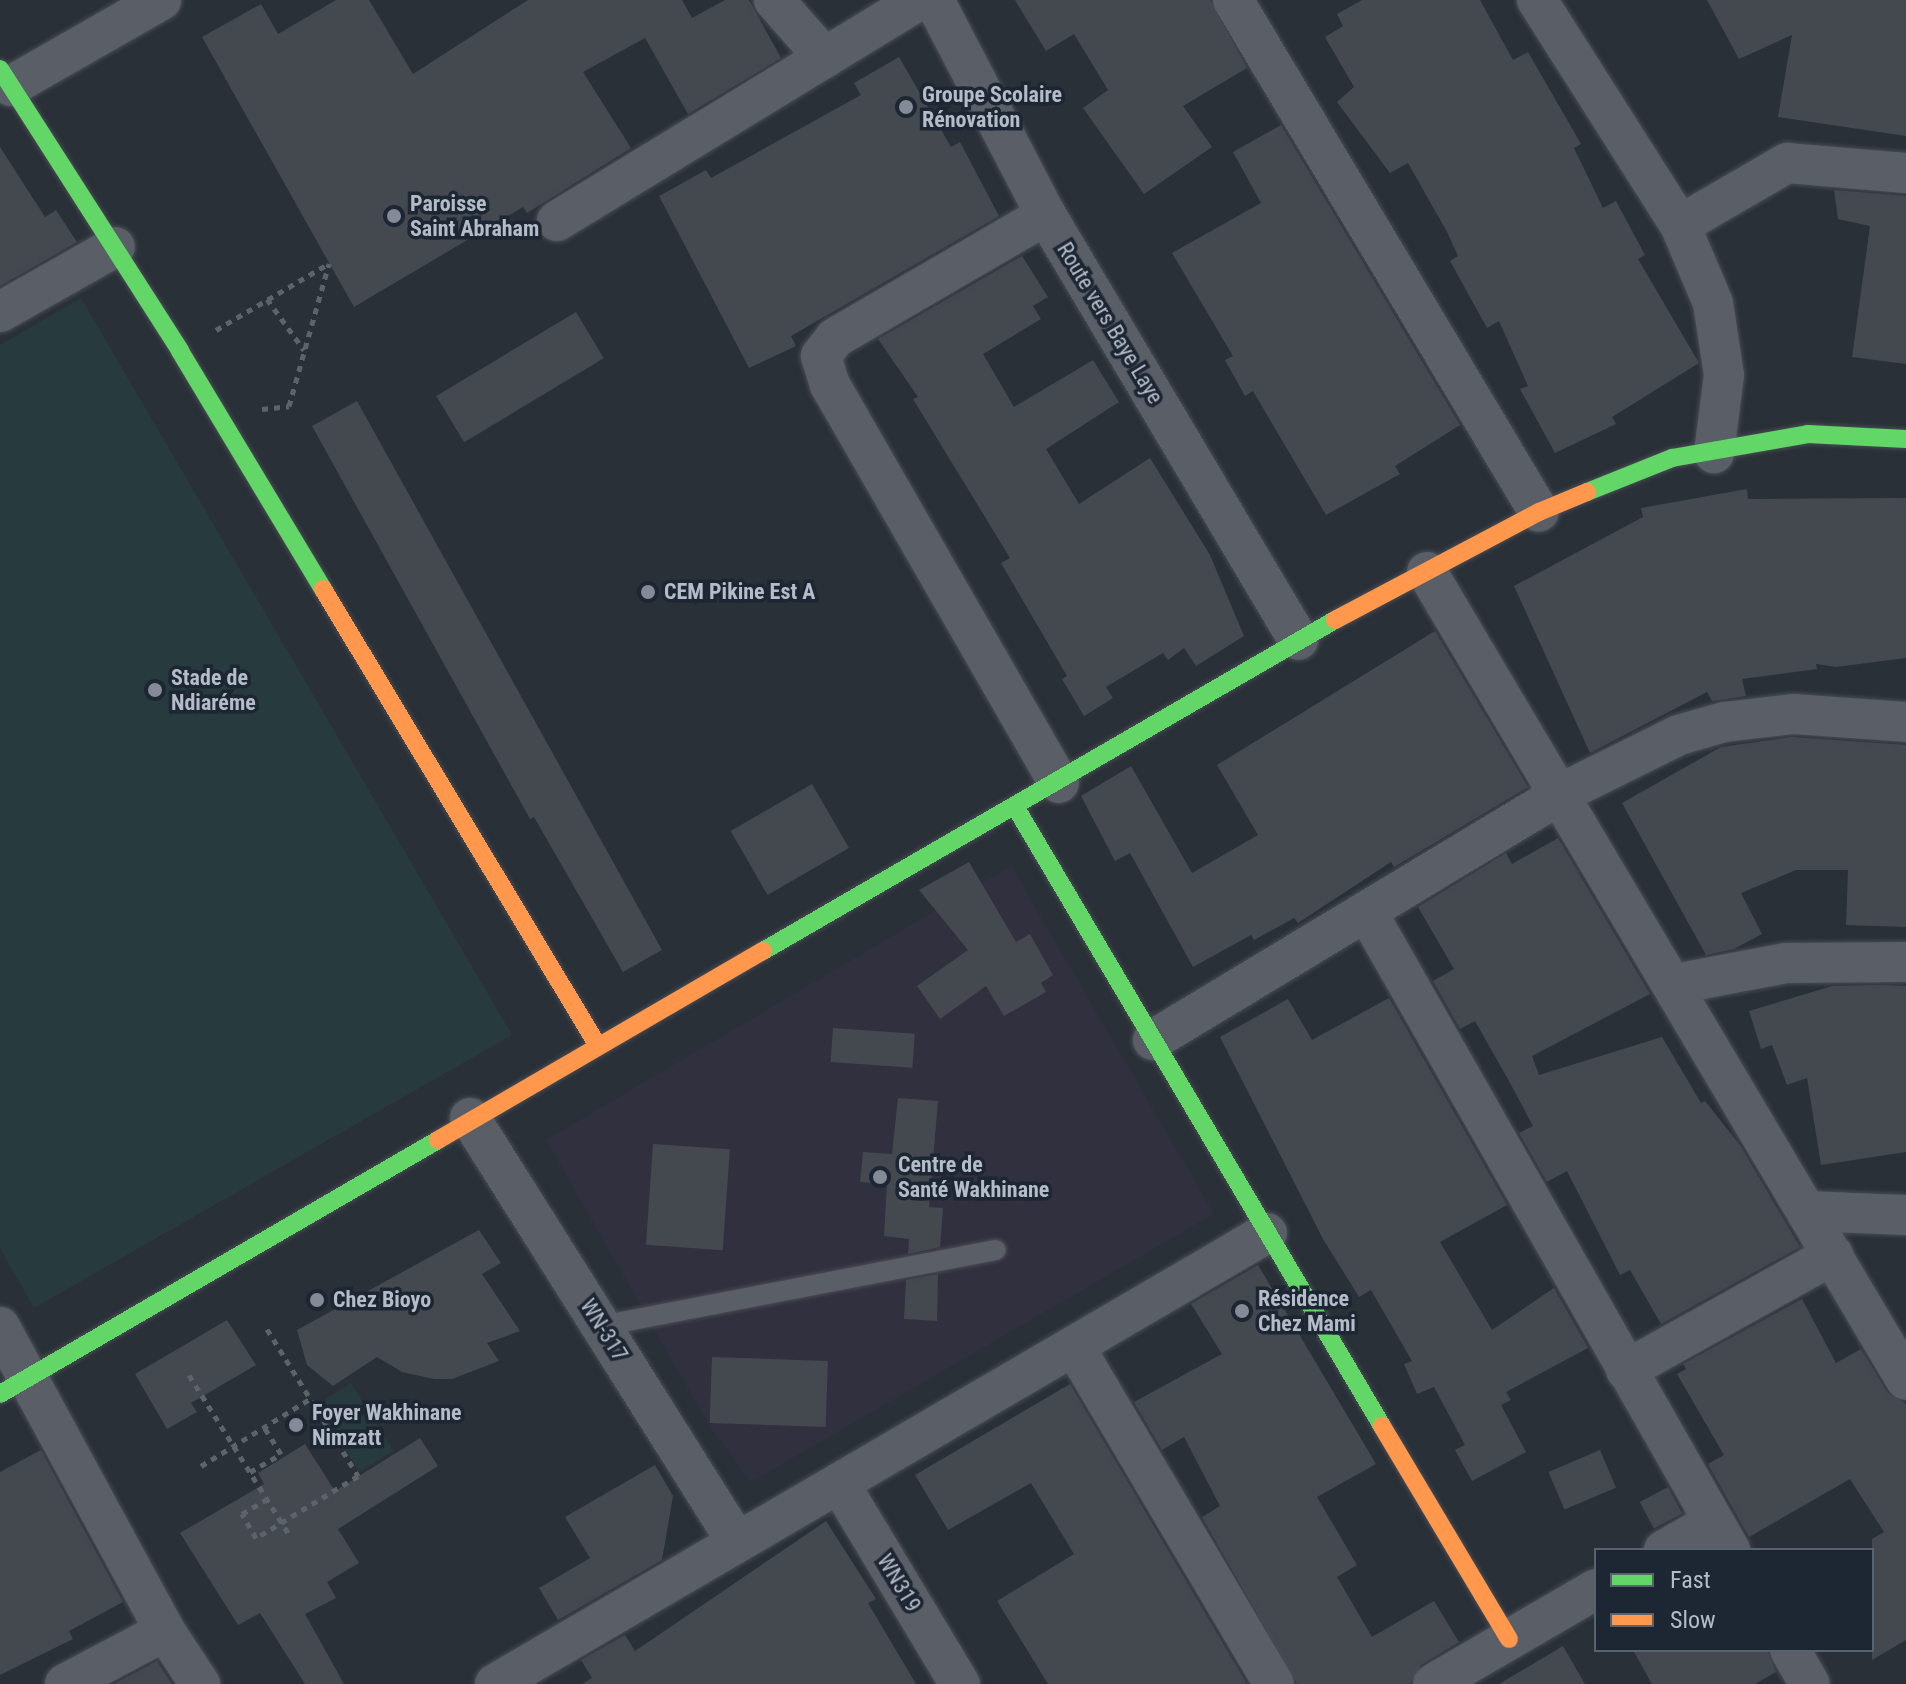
<!DOCTYPE html>
<meta charset="utf-8">
<style>
body{margin:0}
#map{position:relative;width:1906px;height:1684px;overflow:hidden;background:#2a3038;font-family:"Roboto Condensed",sans-serif}
div>[style]{position:absolute}
[style*='--x']{left:calc(var(--x)*1px);top:calc(var(--y)*1px);width:calc(var(--w)*1px);rotate:calc(var(--a)*1deg)}
.medical>*{inset:0;background:#31303e}
.green>*{inset:0;background:#273a3e;transform-origin:0 0}
.building>*{inset:0;background:#444950;transform-origin:0 0}
.path>*{height:5px;margin-top:-2.5px;transform-origin:0;background:repeating-linear-gradient(90deg,#5d636a 0 6px,transparent 0 12px)}
.roads{filter:drop-shadow(0 0 2px #484c53) drop-shadow(0 0 2px #484c53)}
.lane>*{height:20px;margin:-10px;padding:0 10px;transform-origin:10px;border-radius:10px;background:#5a5e66}
.street>*{height:40px;margin:-20px;padding:0 20px;transform-origin:20px;border-radius:20px;background:#5a5e66}
.fast>*{height:18px;margin:-9px;padding:0 9px;transform-origin:9px;border-radius:9px;background:#63d668}
.slow>*{height:18px;margin:-9px;padding:0 9px;transform-origin:9px;border-radius:9px;background:#ff974d}
.dots>*{width:22px;height:22px;translate:-50% -50%;box-sizing:border-box;border:4px solid #1d2633;border-radius:50%}
span{translate:-50% -50%;white-space:nowrap;text-align:center;line-height:1.15;-webkit-text-stroke:7px #1d2633;paint-order:stroke}
.poi-label{font-size:22px;color:#b4bcc9;font-weight:700}
.left{translate:0 -50%;text-align:left}
.street-label{font-size:22px;color:#b4bcc9}
.legend{position:absolute;left:1594px;top:1548px;width:280px;height:104px;box-sizing:border-box;background:#1d2633;border:2px solid #59626f;margin:0;padding:10px 14px;list-style:none;font-size:24px;color:#b4bcc9}
.legend li{display:flex;align-items:center;gap:16px;height:40px}
.legend b{width:40px;border:2px solid #59626f}
</style>
<div id="map">
<div class="medical">
<i style="clip-path:polygon(1011px 866px,1214px 1214px,751px 1482px,710px 1427px,546px 1140px)"></i>
</div>
<div class="green">
<i style="clip-path:polygon(81px 298px,512px 1035px,34px 1308px,0 1248px,0 345px)"></i>
<i style="left:351px;top:1383px;width:80px;height:40px;rotate:58deg"></i>
</div>
<div class="building">
<i style="clip-path:polygon(336px 0,369px 0,413px 74px,528px 0,682px 0,692px 18px,725px 0,749px 0,781px 58px,688px 114px,645px 38px,583px 72px,631px 148px,527px 213px,523px 207px,354px 307px,202px 37px,261px 4px,278px 34px)"></i>
<i style="clip-path:polygon(1015px 0,1210px 0,1247px 68px,1183px 106px,1212px 147px,1144px 194px,1083px 108px,1108px 90px,1074px 34px,1046px 51px)"></i>
<i style="clip-path:polygon(1362px 0,1480px 0,1513px 60px,1528px 52px,1581px 144px,1574px 148px,1603px 208px,1616px 201px,1645px 255px,1638px 259px,1699px 363px,1612px 417px,1616px 424px,1555px 453px,1520px 389px,1528px 386px,1499px 321px,1487px 328px,1450px 261px,1458px 256px,1447px 232px,1408px 163px,1390px 173px,1337px 102px,1354px 87px,1325px 37px,1343px 26px,1337px 14px)"></i>
<i style="clip-path:polygon(1707px 0,1906px 0,1906px 136px,1778px 117px,1792px 35px,1739px 59px)"></i>
<i style="clip-path:polygon(899px 57px,951px 147px,960px 142px,999px 216px,791px 336px,796px 346px,749px 368px,659px 196px,706px 170px,711px 178px,861px 95px,854px 83px)"></i>
<i style="clip-path:polygon(1281px 125px,1460px 425px,1395px 466px,1400px 474px,1326px 515px,1253px 391px,1245px 396px,1225px 360px,1233px 356px,1172px 253px,1261px 203px,1233px 152px)"></i>
<i style="clip-path:polygon(0 147px,45px 217px,56px 210px,77px 242px,0 286px)"></i>
<i style="clip-path:polygon(1834px 190px,1906px 196px,1906px 364px,1852px 357px,1870px 226px,1838px 219px)"></i>
<i style="clip-path:polygon(1022px 256px,1048px 297px,1033px 306px,1041px 319px,983px 354px,1014px 407px,1093px 360px,1119px 402px,1046px 449px,1079px 504px,1150px 458px,1210px 555px,1244px 636px,1196px 666px,1184px 648px,1168px 660px,1163px 653px,1106px 687px,1113px 698px,1084px 716px,1062px 679px,1067px 676px,1001px 563px,1010px 558px,913px 399px,918px 397px,878px 339px)"></i>
<i style="left:576px;top:312px;width:54px;height:163px;rotate:59deg"></i>
<i style="clip-path:polygon(357px 401px,662px 950px,623px 972px,534px 817px,530px 819px,312px 426px)"></i>
<i style="clip-path:polygon(1747px 489px,1748px 499px,1906px 498px,1906px 658px,1836px 667px,1816px 664px,1817px 669px,1742px 679px,1746px 696px,1712px 701px,1707px 692px,1590px 753px,1514px 586px,1643px 517px,1641px 508px)"></i>
<i style="clip-path:polygon(1435px 631px,1528px 787px,1394px 867px,1391px 862px,1298px 923px,1294px 918px,1254px 940px,1251px 935px,1193px 967px,1130px 853px,1115px 861px,1081px 796px,1131px 766px,1192px 873px,1258px 835px,1217px 765px)"></i>
<i style="clip-path:polygon(1792px 737px,1906px 745px,1906px 927px,1846px 925px,1848px 870px,1796px 870px,1741px 893px,1762px 934px,1734px 949px,1706px 955px,1622px 803px,1721px 747px)"></i>
<i style="left:812px;top:784px;width:74px;height:94px;rotate:60deg"></i>
<i style="clip-path:polygon(1558px 838px,1650px 994px,1532px 1056px,1539px 1075px,1662px 1037px,1701px 1103px,1705px 1101px,1740px 1145px,1800px 1247px,1661px 1324px,1630px 1270px,1620px 1275px,1567px 1171px,1547px 1182px,1519px 1133px,1533px 1126px,1509px 1081px,1475px 1021px,1460px 1029px,1433px 981px,1454px 969px,1418px 907px,1506px 853px,1512px 864px)"></i>
<i style="clip-path:polygon(969px 862px,1016px 942px,1030px 934px,1053px 975px,1041px 983px,1046px 992px,1004px 1016px,986px 986px,940px 1019px,917px 986px,968px 950px,919px 890px)"></i>
<i style="clip-path:polygon(1881px 985px,1906px 986px,1906px 1152px,1821px 1165px,1807px 1078px,1787px 1085px,1772px 1045px,1761px 1049px,1749px 1011px,1832px 986px)"></i>
<i style="clip-path:polygon(1389px 998px,1507px 1205px,1440px 1242px,1492px 1330px,1554px 1288px,1588px 1348px,1506px 1392px,1511px 1400px,1501px 1405px,1526px 1452px,1472px 1481px,1455px 1450px,1465px 1445px,1434px 1387px,1417px 1394px,1404px 1364px,1412px 1361px,1371px 1290px,1359px 1297px,1323px 1239px,1220px 1037px,1288px 999px,1312px 1040px)"></i>
<i style="left:833px;top:1028px;width:82px;height:34px;rotate:4deg"></i>
<i style="clip-path:polygon(898px 1098px,938px 1101px,929px 1207px,943px 1208px,940px 1247px,908px 1254px,909px 1239px,884px 1236px,887px 1184px,860px 1182px,863px 1152px,892px 1154px)"></i>
<i style="left:653px;top:1144px;width:77px;height:101px;rotate:4deg"></i>
<i style="clip-path:polygon(479px 1230px,501px 1263px,482px 1274px,520px 1331px,487px 1343px,499px 1361px,452px 1379px,434px 1379px,402px 1372px,377px 1357px,333px 1386px,307px 1365px,297px 1330px)"></i>
<i style="clip-path:polygon(1258px 1265px,1376px 1464px,1317px 1497px,1357px 1565px,1337px 1577px,1372px 1637px,1434px 1601px,1459px 1642px,1421px 1665px,1410px 1684px,1297px 1684px,1202px 1517px,1220px 1506px,1184px 1437px,1162px 1450px,1134px 1402px,1222px 1354px,1191px 1304px)"></i>
<i style="clip-path:polygon(938px 1274px,937px 1321px,904px 1319px,906px 1280px)"></i>
<i style="clip-path:polygon(1802px 1299px,1836px 1363px,1861px 1349px,1887px 1392px,1906px 1404px,1906px 1640px,1872px 1660px,1872px 1539px,1884px 1532px,1850px 1479px,1749px 1537px,1708px 1464px,1724px 1455px,1677px 1374px,1686px 1369px,1683px 1364px)"></i>
<i style="clip-path:polygon(227px 1320px,256px 1365px,191px 1403px,197px 1412px,167px 1429px,135px 1374px)"></i>
<i style="left:712px;top:1357px;width:116px;height:66px;rotate:2deg"></i>
<i style="clip-path:polygon(1070px 1384px,1247px 1684px,1048px 1684px,997px 1601px,1074px 1554px,1031px 1483px,948px 1530px,915px 1475px)"></i>
<i style="clip-path:polygon(420px 1438px,438px 1466px,338px 1529px,359px 1563px,327px 1582px,336px 1598px,305px 1614px,344px 1684px,305px 1684px,260px 1613px,238px 1625px,180px 1533px,264px 1484px,258px 1473px,305px 1444px,335px 1491px)"></i>
<i style="clip-path:polygon(41px 1450px,123px 1602px,69px 1631px,73px 1639px,0 1675px,0 1472px)"></i>
<i style="left:1600px;top:1450px;width:41px;height:56px;rotate:67deg"></i>
<i style="clip-path:polygon(655px 1465px,673px 1496px,662px 1560px,558px 1620px,539px 1588px,590px 1558px,565px 1517px)"></i>
<i style="left:1668px;top:1487px;width:30px;height:32px;rotate:62deg"></i>
<i style="clip-path:polygon(826px 1521px,876px 1599px,868px 1603px,916px 1684px,582px 1684px,592px 1678px,581px 1660px,625px 1635px,635px 1651px)"></i>
<i style="clip-path:polygon(1563px 1646px,1585px 1684px,1499px 1684px)"></i>
<i style="clip-path:polygon(1633px 1650px,1767px 1650px,1776px 1672px,1755px 1684px,1652px 1684px)"></i>
<i style="clip-path:polygon(157px 1661px,172px 1684px,114px 1684px)"></i>
</div>
<div class="path">
<i style="--x:267;--y:299;--w:63;--a:54"></i>
<i style="--x:216;--y:330;--w:130;--a:-30.5"></i>
<i style="--x:262;--y:409;--w:27;--a:-6"></i>
<i style="--x:289;--y:406;--w:148;--a:-74.3"></i>
<i style="--x:267;--y:1329;--w:173;--a:58.2"></i>
<i style="--x:358;--y:1476;--w:119;--a:148.7"></i>
<i style="--x:256;--y:1538;--w:28;--a:-120"></i>
<i style="--x:242;--y:1514;--w:29;--a:-31"></i>
<i style="--x:189;--y:1375;--w:190;--a:57.9"></i>
<i style="--x:201;--y:1466;--w:128;--a:-31.6"></i>
<i style="--x:250;--y:1472;--w:36;--a:-30"></i>
<i style="--x:281;--y:1454;--w:32;--a:-122"></i>
</div>
<div class="roads">
<div class="lane">
<i style="--x:601;--y:1326;--w:402;--a:-10.9"></i>
</div>
<div class="street">
<i style="--x:774;--y:0;--w:77;--a:48.7"></i>
<i style="--x:934;--y:0;--w:242;--a:62.5"></i>
<i style="--x:1046;--y:215;--w:494;--a:59.3"></i>
<i style="--x:1233;--y:0;--w:596;--a:59.14"></i>
<i style="--x:1537;--y:0;--w:267;--a:57.6"></i>
<i style="--x:1680;--y:225;--w:85;--a:67.1"></i>
<i style="--x:1713;--y:303;--w:73;--a:81.3"></i>
<i style="--x:1724;--y:375;--w:79;--a:97.3"></i>
<i style="--x:11;--y:86;--w:173;--a:-29.8"></i>
<i style="--x:1046;--y:215;--w:244;--a:149.8"></i>
<i style="--x:835;--y:338;--w:23;--a:128"></i>
<i style="--x:821;--y:356;--w:30;--a:73"></i>
<i style="--x:830;--y:385;--w:459;--a:60.1"></i>
<i style="--x:557;--y:221;--w:424;--a:-31.4"></i>
<i style="--x:1680;--y:225;--w:124;--a:-30.1"></i>
<i style="--x:1787;--y:163;--w:119;--a:4.8"></i>
<i style="--x:0;--y:312;--w:132;--a:-29.5"></i>
<i style="--x:1427;--y:572;--w:939;--a:59.34"></i>
<i style="--x:1368;--y:914;--w:732;--a:60.35"></i>
<i style="--x:1675;--y:984;--w:113;--a:-10.7"></i>
<i style="--x:1786;--y:963;--w:120;--a:-0.5"></i>
<i style="--x:1153;--y:1040;--w:478;--a:-31.1"></i>
<i style="--x:1562;--y:793;--w:131;--a:-26.4"></i>
<i style="--x:1679;--y:735;--w:47;--a:-16.1"></i>
<i style="--x:1724;--y:722;--w:69;--a:-6.6"></i>
<i style="--x:1793;--y:714;--w:113;--a:4"></i>
<i style="--x:470;--y:1118;--w:501;--a:57.8"></i>
<i style="--x:1807;--y:1211;--w:99;--a:2.3"></i>
<i style="--x:0;--y:1327;--w:346;--a:61.5"></i>
<i style="--x:165;--y:1631;--w:64;--a:56.6"></i>
<i style="--x:1074;--y:1346;--w:393;--a:59.4"></i>
<i style="--x:1626;--y:1370;--w:237;--a:-29.1"></i>
<i style="--x:839;--y:1483;--w:235;--a:59"></i>
<i style="--x:1664;--y:1550;--w:56;--a:-29.7"></i>
<i style="--x:1790;--y:1650;--w:39;--a:60"></i>
<i style="--x:65;--y:1684;--w:113;--a:-27.9"></i>
<i style="--x:495;--y:1684;--w:894;--a:-30.29"></i>
<i style="--x:1433;--y:1684;--w:189;--a:-30.2"></i>
</div>
<div class="fast">
<i style="--x:0;--y:69;--w:335;--a:57.4"></i>
<i style="--x:180;--y:351;--w:278;--a:59"></i>
<i style="--x:1587;--y:492;--w:92;--a:-21.8"></i>
<i style="--x:1672;--y:458;--w:138;--a:-10"></i>
<i style="--x:1808;--y:434;--w:98;--a:2.9"></i>
<i style="--x:1016;--y:808;--w:718;--a:59.36"></i>
<i style="--x:763;--y:951;--w:661;--a:-30.06"></i>
<i style="--x:0;--y:1394;--w:506;--a:-30.11"></i>
</div>
<div class="slow">
<i style="--x:323;--y:589;--w:533;--a:58.96"></i>
<i style="--x:1335;--y:620;--w:231;--a:-27.9"></i>
<i style="--x:1539;--y:512;--w:52;--a:-22.6"></i>
<i style="--x:438;--y:1140;--w:376;--a:-30.2"></i>
<i style="--x:1382;--y:1426;--w:248;--a:59.2"></i>
</div>
</div>
<div class="dots">
<i style="left:906px;top:107px;background:#848b96"></i>
<i style="left:394px;top:216px;background:#848b96"></i>
<i style="left:648px;top:592px;background:#848b96"></i>
<i style="left:155px;top:690px;background:#848b96"></i>
<i style="left:880px;top:1177px;background:#848b96"></i>
<i style="left:317px;top:1300px;background:#848b96"></i>
<i style="left:1242px;top:1311px;background:#848b96"></i>
<i style="left:296px;top:1425px;background:#848b96"></i>
</div>
<div class="poi-label">
<span class="left" style="left:922px;top:107px">Groupe Scolaire<br>Rénovation</span>
<span class="left" style="left:410px;top:216px">Paroisse<br>Saint Abraham</span>
<span class="left" style="left:664px;top:592px">CEM Pikine Est A</span>
<span class="left" style="left:171px;top:690px">Stade de<br>Ndiaréme</span>
<span class="left" style="left:898px;top:1177px">Centre de<br>Santé Wakhinane</span>
<span class="left" style="left:1258px;top:1311px">Résidence<br>Chez Mami</span>
<span class="left" style="left:333px;top:1300px">Chez Bioyo</span>
<span class="left" style="left:312px;top:1425px">Foyer Wakhinane<br>Nimzatt</span>
</div>
<div class="street-label">
<span style="left:1110px;top:323px;rotate:59deg">Route vers Baye Laye</span>
<span style="left:604px;top:1330px;rotate:58deg">WN-317</span>
<span style="left:899px;top:1583px;rotate:59deg">WN319</span>
</div>
<ul class="legend">
<li><b style="height:10px;background:#63d668"></b>Fast</li>
<li><b style="height:10px;background:#ff974d"></b>Slow</li>
</ul>
</div>
